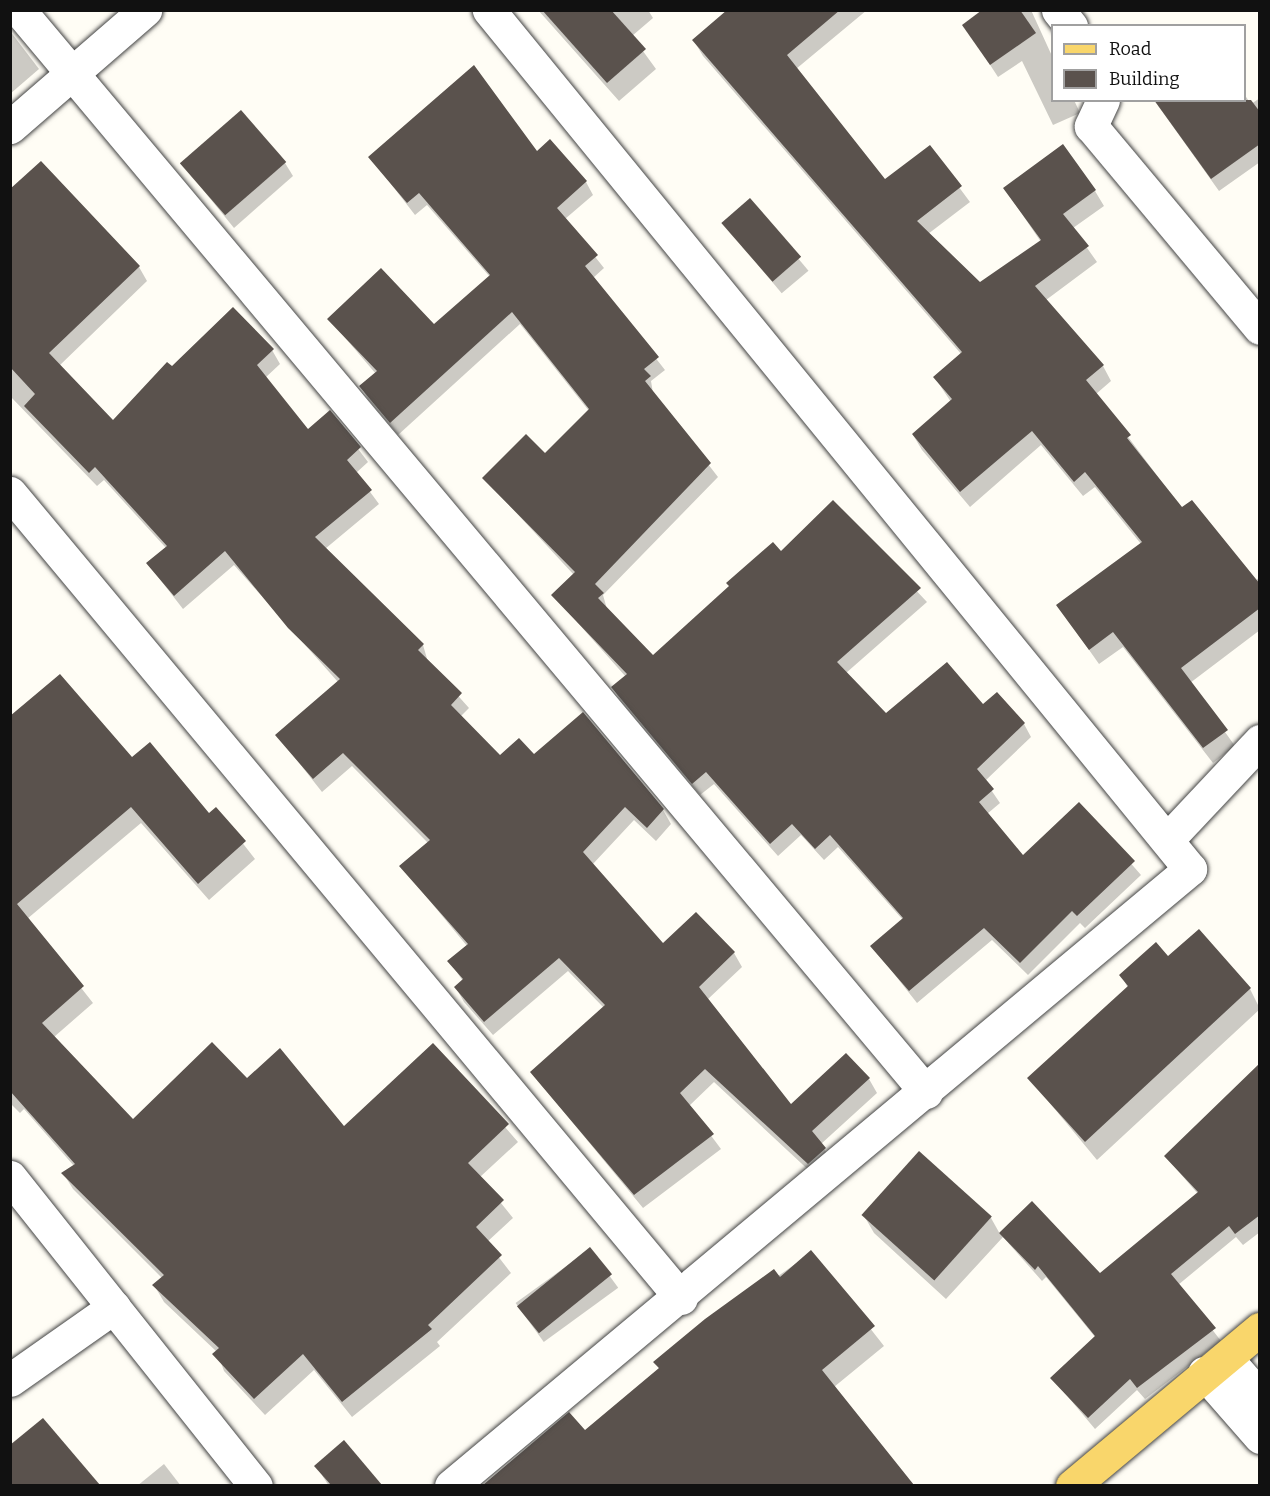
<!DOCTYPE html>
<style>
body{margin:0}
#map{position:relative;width:1270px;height:1496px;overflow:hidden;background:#fffdf5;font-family:Bitter,serif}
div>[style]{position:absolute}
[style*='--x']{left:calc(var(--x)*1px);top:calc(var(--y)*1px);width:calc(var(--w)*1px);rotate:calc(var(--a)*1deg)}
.shadow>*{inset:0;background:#0003;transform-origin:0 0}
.building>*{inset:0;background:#5a524d;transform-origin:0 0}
.roads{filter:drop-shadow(0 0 2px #444) drop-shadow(0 0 2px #444)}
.minor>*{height:33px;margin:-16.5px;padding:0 16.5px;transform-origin:16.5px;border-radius:16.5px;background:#fff}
.major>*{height:33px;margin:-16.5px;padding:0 16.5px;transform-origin:16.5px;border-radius:16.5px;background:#f9d66b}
span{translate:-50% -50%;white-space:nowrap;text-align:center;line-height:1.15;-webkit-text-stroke:6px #fff;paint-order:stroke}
.frame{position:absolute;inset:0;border:12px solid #111;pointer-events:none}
.legend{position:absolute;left:1051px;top:24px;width:195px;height:78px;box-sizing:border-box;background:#fff;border:2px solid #a0a0a0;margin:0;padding:8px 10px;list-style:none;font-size:18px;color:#111}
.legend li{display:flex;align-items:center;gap:12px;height:30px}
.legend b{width:30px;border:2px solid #a0a0a0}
</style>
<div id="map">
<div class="shadow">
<i style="clip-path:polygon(538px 10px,648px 10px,653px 18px,632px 36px,656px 69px,619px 101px)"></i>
<i style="clip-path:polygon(729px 10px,867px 10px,796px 69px,884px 181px,929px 147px,970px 202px,928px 234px,980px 284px,1041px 242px,1007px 192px,1095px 191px,1104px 206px,1073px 228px,1097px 262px,1046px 300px,1103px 366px,1111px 381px,1096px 394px,1182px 509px,1255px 581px,1260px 577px,1260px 630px,1190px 683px,1235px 746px,1213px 763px,1123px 647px,1099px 664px,1058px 606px,1141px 544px,1095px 487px,1083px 496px,1041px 445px,970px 507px,922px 450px,913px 435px,951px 402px,935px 378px,962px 355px,703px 56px,694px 41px)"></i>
<i style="clip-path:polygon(985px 10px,1031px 10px,1052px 56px,1052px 100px,1074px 100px,1080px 113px,1053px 125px,1022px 61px,998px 77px,964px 25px)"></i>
<i style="clip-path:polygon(10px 31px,39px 69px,10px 94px)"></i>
<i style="clip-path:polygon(1244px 94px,1251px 104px,1260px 98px,1260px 162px,1219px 191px,1154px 100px,1244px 100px)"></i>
<i style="clip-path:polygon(536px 154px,586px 182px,593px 195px,565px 219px,604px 268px,593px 278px,665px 370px,651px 381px,653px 393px,718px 477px,603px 595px,607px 609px,653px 657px,781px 553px,833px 502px,927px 602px,846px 673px,886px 716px,983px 706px,1024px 724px,1031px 737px,985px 781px,1000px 803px,987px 814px,1023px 857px,1079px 804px,1141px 875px,1085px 928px,1080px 923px,1028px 975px,992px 940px,917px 1003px,872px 946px,903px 920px,838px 847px,824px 860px,801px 835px,778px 856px,714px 784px,700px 795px,620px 700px,613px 688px,626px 677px,553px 595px,574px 575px,484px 478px,545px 455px,589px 411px,520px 324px,398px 435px,368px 399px,361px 386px,376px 374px,329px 319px,434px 326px,490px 277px,427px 205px,415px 215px,370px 157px)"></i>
<i style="clip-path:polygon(285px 163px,293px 176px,234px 228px,182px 164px)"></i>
<i style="clip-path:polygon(10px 191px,139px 267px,147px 281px,59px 366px,113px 422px,172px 369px,272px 350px,280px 364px,265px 378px,307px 431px,330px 412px,368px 462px,356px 473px,379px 504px,325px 549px,423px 645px,428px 662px,469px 708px,460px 717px,500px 757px,534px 756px,583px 714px,663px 810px,671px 824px,656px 841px,634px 820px,592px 865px,663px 946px,734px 953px,742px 967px,707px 1000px,791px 1107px,869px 1079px,877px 1093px,821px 1144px,833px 1163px,816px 1177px,714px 1082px,689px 1106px,721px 1149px,643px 1208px,531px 1072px,604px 1008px,568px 971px,493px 1035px,464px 1002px,456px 988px,463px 981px,449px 961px,467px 946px,401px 866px,428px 843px,352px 766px,322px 792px,277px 735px,338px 682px,234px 565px,183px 609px,148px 564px,166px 548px,104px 480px,97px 486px,10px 396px)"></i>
<i style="left:750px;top:201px;width:91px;height:35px;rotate:50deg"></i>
<i style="clip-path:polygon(10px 718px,132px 759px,209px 816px,216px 809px,255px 859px,209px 900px,141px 823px,27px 919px,93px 1003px,54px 1037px,133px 1121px,247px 1080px,344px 1128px,433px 1045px,518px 1142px,480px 1177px,513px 1218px,487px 1242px,511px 1273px,437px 1342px,440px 1346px,352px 1417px,314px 1370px,265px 1415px,224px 1371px,217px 1352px,164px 1302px,154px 1285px,162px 1278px,73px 1189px,63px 1173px,74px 1166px,24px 1109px,20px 1113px,10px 1103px)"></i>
<i style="clip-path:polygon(1168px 958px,1250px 989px,1260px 1009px,1097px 1160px,1029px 1078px,1128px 988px,1121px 975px)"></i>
<i style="clip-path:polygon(1260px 1138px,1260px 1232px,1243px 1245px,1236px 1237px,1178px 1285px,1221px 1341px,1145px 1399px,1137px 1390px,1095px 1429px,1052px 1378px,1095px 1337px,1046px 1277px,1042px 1281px,1003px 1237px,946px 1299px,874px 1233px,863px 1214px,919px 1153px,991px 1218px,1000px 1234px,1032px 1203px,1100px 1275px,1198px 1194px,1165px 1156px)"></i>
<i style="left:590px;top:1249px;width:48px;height:92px;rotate:54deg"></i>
<i style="clip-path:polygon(811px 1253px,884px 1346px,834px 1387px,912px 1486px,509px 1486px,501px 1472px,585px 1432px,660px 1370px,655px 1362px)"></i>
<i style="clip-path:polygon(43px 1420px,99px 1486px,10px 1486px,10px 1447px)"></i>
<i style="clip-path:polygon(164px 1464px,181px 1486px,137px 1486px)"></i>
<i style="clip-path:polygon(316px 1466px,378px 1483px,379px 1486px,329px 1486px)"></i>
</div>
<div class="building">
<i style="clip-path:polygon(542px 10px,611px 10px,646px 49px,607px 83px)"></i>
<i style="clip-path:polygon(727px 10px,840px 10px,787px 55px,885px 179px,930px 145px,962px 186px,917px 221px,980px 282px,1041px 240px,1003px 188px,1063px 144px,1096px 190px,1063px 214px,1089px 246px,1035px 286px,1104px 365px,1086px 380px,1131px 435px,1127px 438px,1182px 507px,1192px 500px,1260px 584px,1260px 608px,1181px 668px,1228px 730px,1203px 748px,1113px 632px,1089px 650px,1056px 605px,1142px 542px,1085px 472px,1074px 482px,1032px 431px,960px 492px,912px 434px,952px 399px,933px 377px,962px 352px,692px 40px)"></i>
<i style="clip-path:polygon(982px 10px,1020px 10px,1036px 33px,990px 65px,962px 25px)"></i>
<i style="clip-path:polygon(474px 65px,537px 151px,550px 139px,587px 181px,557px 208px,598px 255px,585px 266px,659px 357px,644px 369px,651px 376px,645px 381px,711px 463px,595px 584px,604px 593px,598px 598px,653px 655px,729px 586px,726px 583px,773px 542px,781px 551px,833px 500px,921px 588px,837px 662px,886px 713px,947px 662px,983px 704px,997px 692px,1025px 723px,977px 769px,994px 789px,979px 802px,1023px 855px,1079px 802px,1135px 861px,1077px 916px,1072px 911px,1020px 963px,984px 928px,909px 991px,870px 946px,903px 918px,830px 835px,815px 849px,792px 824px,770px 844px,706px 772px,692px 784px,611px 687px,627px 674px,551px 595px,575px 572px,482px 478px,526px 434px,545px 453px,589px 409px,512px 312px,390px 423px,359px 386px,377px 371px,327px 319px,381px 268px,434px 324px,490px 275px,419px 193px,407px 203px,368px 157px)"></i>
<i style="clip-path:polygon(1154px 100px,1251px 100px,1260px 112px,1260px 144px,1211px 179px)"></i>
<i style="left:241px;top:110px;width:69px;height:81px;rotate:49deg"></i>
<i style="clip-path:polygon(41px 161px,140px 266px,49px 353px,113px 420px,167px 362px,172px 366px,233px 307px,274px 349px,257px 365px,308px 429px,330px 410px,361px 447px,347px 460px,372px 490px,315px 537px,424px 644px,418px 650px,462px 693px,451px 705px,500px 755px,519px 738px,534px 754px,583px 712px,664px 809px,647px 828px,625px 807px,583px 852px,663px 943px,696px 912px,735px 952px,699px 987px,791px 1104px,846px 1053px,870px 1078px,812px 1131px,826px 1148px,808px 1164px,705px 1069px,680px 1093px,714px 1134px,634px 1195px,530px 1072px,605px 1005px,559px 958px,484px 1022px,454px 987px,463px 979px,447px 961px,468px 944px,399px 866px,430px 840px,343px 753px,313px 779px,275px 735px,340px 679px,288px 628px,225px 551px,174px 596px,146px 563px,167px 546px,95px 467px,89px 473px,24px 406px,35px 394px,10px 367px,10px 189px)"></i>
<i style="left:750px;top:198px;width:78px;height:38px;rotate:49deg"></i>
<i style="clip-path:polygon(60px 674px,132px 757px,150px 742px,209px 813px,216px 807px,246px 841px,198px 884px,131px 807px,17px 904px,84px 986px,42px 1023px,133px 1119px,212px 1042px,247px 1078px,280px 1048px,344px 1126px,433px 1043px,509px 1124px,468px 1163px,504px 1200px,476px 1227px,502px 1255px,428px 1325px,432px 1329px,342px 1402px,303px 1354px,254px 1399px,212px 1354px,219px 1348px,152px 1285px,164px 1275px,61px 1173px,75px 1164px,10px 1091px,10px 716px)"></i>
<i style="clip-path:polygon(1199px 929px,1251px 988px,1085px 1142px,1027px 1078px,1128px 986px,1119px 975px,1156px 942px,1168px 956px)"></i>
<i style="clip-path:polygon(1260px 1063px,1260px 1215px,1235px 1234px,1229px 1226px,1171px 1274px,1216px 1328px,1137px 1388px,1130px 1379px,1088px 1418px,1050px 1378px,1095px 1336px,1038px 1266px,1035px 1270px,999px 1233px,1032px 1201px,1100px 1273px,1198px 1192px,1164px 1156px)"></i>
<i style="left:919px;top:1151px;width:98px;height:86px;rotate:42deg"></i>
<i style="left:590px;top:1247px;width:35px;height:94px;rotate:51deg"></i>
<i style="clip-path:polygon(811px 1250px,875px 1326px,822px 1370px,914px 1485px,483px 1485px,569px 1412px,585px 1430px,659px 1368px,653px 1362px,705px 1319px,774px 1269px,780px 1277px)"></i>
<i style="clip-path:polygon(43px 1418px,100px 1485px,10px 1485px,10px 1445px)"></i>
<i style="clip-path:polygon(344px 1440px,382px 1485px,331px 1485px,314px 1466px)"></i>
</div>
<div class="roads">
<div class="minor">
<i style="--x:19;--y:10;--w:1412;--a:50.03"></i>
<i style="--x:1058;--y:10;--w:21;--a:51"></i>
<i style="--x:1103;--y:100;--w:29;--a:115"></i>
<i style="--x:1091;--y:126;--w:263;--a:50.1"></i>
<i style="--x:10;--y:127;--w:179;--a:-40.9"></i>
<i style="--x:10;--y:493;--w:1048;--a:50.19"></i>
<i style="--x:1167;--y:840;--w:136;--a:-46.8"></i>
<i style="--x:10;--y:1177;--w:395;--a:51.5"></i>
<i style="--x:1226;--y:1358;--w:52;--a:48.9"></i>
<i style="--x:1204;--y:1373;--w:85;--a:48.8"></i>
<i style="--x:10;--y:1380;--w:127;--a:-35.1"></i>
<i style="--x:451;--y:1486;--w:963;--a:-39.86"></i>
<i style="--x:1190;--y:869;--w:1109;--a:-129.22"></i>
</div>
<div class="major">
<i style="--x:1072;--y:1486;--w:245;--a:-39.9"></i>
</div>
</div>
<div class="frame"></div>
<ul class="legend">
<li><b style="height:8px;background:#f9d66b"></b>Road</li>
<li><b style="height:16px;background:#5a524d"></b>Building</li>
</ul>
</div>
